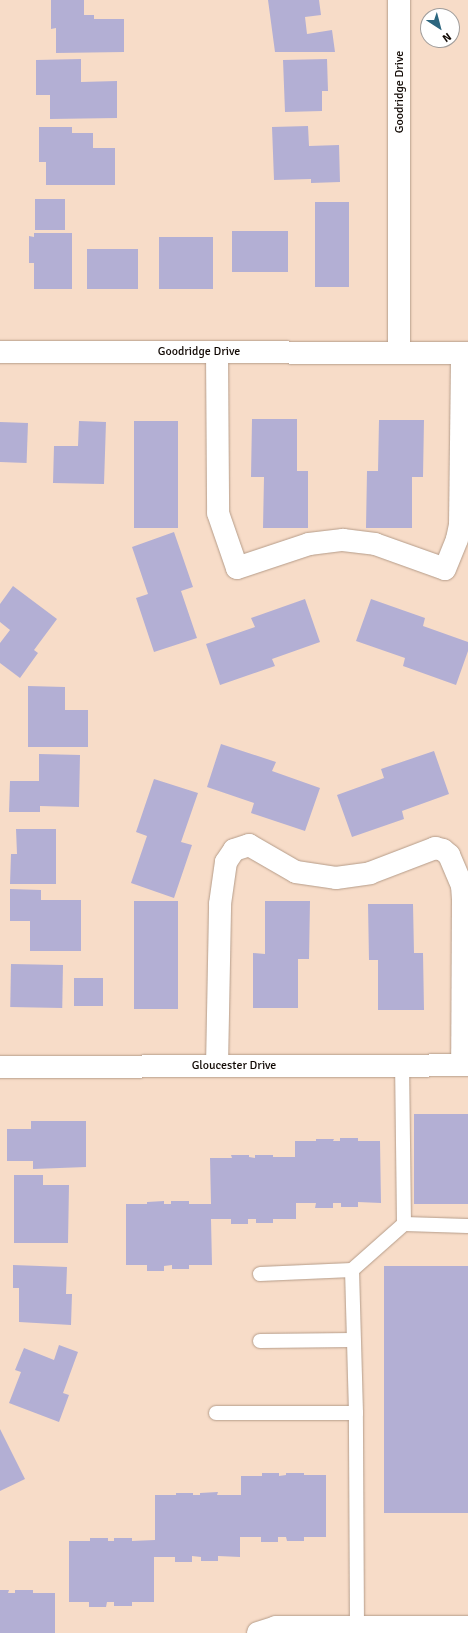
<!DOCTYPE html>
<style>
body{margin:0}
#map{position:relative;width:468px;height:1633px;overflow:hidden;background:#f7dcc8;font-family:Signika,sans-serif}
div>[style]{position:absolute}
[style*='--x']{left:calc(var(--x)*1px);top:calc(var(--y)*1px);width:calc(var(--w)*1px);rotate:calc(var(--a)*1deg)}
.building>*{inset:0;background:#b3afd4;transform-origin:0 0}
.roads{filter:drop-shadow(0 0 1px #b59c89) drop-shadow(0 0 1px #b59c89)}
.service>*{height:14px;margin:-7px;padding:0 7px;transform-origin:7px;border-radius:7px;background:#fff}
.minor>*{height:22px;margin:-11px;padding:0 11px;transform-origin:11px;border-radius:11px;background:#fff}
span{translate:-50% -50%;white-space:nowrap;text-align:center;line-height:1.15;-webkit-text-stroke:4px #fff;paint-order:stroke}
.street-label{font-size:12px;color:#110904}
.north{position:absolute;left:420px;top:8px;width:40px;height:40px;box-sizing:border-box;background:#fff;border:1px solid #a09d9b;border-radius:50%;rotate:144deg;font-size:11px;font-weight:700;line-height:16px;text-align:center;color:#110904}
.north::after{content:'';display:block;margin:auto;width:14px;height:18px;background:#2c667f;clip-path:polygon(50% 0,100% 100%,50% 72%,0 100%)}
</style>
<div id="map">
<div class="building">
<i style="clip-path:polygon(51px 0,84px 0,84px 15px,94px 15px,94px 19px,124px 19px,124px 52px,56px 53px,56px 28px,51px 29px)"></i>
<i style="clip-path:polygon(268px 0,319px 0,321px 15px,305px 17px,307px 34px,332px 30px,335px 52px,275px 52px)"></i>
<i style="clip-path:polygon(81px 59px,81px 82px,117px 81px,117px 118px,50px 119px,50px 95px,36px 95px,36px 60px)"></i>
<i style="clip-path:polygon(327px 59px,328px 91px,322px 91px,322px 111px,285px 112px,283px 60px)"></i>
<i style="clip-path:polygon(308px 126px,309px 146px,339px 145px,340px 182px,311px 183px,311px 179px,274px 180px,272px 127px)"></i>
<i style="clip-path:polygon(39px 127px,72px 127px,72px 133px,93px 133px,93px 148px,115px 148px,115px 185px,46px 185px,46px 162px,39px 162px)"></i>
<i style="left:35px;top:199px;width:30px;height:31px"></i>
<i style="left:315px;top:202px;width:34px;height:85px"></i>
<i style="left:232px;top:231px;width:56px;height:41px"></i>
<i style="clip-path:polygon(34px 233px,72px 233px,72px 289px,34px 289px,34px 263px,29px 263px,29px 236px,34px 237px)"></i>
<i style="left:159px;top:237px;width:54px;height:52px"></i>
<i style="left:87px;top:249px;width:51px;height:40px"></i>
<i style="clip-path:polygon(252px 419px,297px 419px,297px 471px,308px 471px,308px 528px,263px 528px,264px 477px,251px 477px)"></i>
<i style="clip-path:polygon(379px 420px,424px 420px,423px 477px,412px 477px,412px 528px,366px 528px,367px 471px,378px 471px)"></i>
<i style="clip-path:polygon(79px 421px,106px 422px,104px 484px,53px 483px,54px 446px,78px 446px)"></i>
<i style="left:134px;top:421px;width:44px;height:107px"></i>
<i style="left:0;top:422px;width:28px;height:40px;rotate:2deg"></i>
<i style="clip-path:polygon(174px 532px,193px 587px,181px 591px,197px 638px,154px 652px,136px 598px,148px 594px,132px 547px)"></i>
<i style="clip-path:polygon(13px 586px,57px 619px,34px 650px,38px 653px,20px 678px,0 663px,0 643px,10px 630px,0 622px,0 604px)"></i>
<i style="clip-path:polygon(305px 599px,320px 642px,272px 659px,275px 666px,220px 685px,206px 644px,255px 627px,251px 618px)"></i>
<i style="clip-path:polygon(371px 599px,425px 618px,423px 626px,468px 642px,468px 651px,456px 685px,403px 666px,405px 658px,356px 641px)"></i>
<i style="clip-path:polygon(28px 686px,65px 687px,65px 710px,88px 710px,88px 747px,28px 747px)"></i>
<i style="clip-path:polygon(221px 744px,276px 762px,272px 771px,320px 788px,305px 831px,251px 813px,254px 803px,207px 787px)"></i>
<i style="clip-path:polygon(434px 751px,449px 794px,402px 811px,404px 819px,352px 837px,337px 795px,384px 778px,381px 769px)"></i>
<i style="clip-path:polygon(39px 754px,80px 755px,79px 807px,40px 806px,40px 812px,9px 812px,10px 781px,39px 781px)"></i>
<i style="clip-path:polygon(154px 779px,198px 793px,181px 842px,192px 845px,174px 898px,131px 883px,147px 836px,136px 832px)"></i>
<i style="clip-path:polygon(16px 829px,56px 829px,56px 884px,10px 884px,11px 854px,17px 854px)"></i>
<i style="clip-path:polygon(10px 889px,41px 890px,41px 900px,81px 900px,81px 951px,30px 951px,30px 921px,10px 921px)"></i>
<i style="left:134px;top:901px;width:44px;height:108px"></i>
<i style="clip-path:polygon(265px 901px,310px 901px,309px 959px,298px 959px,298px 1008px,253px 1008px,253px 953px,265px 954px)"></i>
<i style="clip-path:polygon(368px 904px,413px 904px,414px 953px,423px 953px,424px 1010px,378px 1010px,378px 960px,369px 960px)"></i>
<i style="left:11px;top:964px;width:52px;height:43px;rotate:1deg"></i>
<i style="left:74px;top:978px;width:29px;height:28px"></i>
<i style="left:468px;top:1114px;width:90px;height:54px;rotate:90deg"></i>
<i style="clip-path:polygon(31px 1121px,86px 1121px,86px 1167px,33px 1169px,33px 1161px,7px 1161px,7px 1129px,31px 1129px)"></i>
<i style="clip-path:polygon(340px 1138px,358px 1138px,358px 1141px,380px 1141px,381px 1203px,358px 1202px,358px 1207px,341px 1207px,341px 1203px,333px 1203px,333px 1208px,315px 1208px,316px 1203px,296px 1203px,296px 1219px,273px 1219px,273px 1223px,256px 1223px,256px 1219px,248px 1219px,248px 1224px,231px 1224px,231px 1219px,211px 1219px,212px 1265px,189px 1265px,189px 1269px,172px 1269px,172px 1265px,164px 1266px,164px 1271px,147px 1271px,147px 1265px,126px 1265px,126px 1204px,147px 1204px,147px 1202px,164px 1201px,164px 1204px,171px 1204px,171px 1201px,189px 1201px,189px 1204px,211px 1204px,210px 1158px,232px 1158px,231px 1155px,249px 1155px,249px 1157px,255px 1158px,255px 1155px,273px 1155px,273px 1157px,295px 1157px,295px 1141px,316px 1141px,316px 1139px,334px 1139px,333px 1141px,340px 1141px)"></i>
<i style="clip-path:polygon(14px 1175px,43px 1175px,43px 1185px,69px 1185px,68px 1243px,14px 1243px)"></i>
<i style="clip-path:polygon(13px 1265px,67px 1267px,66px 1294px,72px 1294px,71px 1325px,19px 1322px,19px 1288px,13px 1288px)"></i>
<i style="left:384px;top:1266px;width:84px;height:247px"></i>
<i style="clip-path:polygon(59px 1345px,78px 1352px,63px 1393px,69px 1395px,59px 1422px,9px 1403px,21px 1372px,15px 1370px,24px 1348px,54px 1360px)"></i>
<i style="clip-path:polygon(0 1429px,25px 1479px,0 1491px)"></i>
<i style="clip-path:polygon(262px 1473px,279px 1473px,279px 1476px,286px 1475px,286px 1473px,304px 1473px,304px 1475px,326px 1475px,326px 1537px,304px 1537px,304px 1541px,287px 1541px,286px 1537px,278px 1537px,278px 1542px,261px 1542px,261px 1537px,240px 1537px,240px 1557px,218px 1556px,218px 1561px,201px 1561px,201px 1557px,192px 1556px,192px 1562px,175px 1562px,175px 1557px,154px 1557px,154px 1602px,132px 1602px,132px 1606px,114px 1606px,114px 1602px,107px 1602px,106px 1607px,89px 1607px,89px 1602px,69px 1602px,69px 1541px,90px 1541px,90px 1538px,108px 1538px,108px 1541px,114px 1541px,114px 1538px,132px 1538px,132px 1541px,155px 1540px,155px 1495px,176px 1495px,176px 1493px,193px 1493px,193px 1495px,200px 1495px,200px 1493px,218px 1492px,217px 1495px,241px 1495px,241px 1476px,262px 1476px)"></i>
<i style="clip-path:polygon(0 1590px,9px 1590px,8px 1593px,15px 1593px,15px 1590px,33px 1590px,33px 1593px,55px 1593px,55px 1633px,0 1633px)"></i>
</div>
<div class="roads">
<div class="service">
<i style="--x:404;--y:1224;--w:64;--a:1.8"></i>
<i style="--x:260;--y:1274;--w:92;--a:-2.5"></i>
<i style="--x:260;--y:1341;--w:93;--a:-0.6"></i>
<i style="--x:216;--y:1413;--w:140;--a:0"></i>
<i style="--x:357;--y:1627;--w:214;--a:-90.3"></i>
<i style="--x:356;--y:1413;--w:143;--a:-91.6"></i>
<i style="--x:352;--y:1270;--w:69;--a:-41.5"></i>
<i style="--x:404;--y:1224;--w:159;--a:-90.7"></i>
</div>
<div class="minor">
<i style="--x:0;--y:352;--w:468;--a:0.1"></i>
<i style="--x:217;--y:352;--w:161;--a:89.6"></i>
<i style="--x:218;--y:513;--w:58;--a:70.9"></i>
<i style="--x:237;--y:568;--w:76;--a:-18.4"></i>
<i style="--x:309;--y:544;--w:34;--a:-7"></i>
<i style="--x:343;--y:540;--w:32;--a:7"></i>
<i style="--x:375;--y:544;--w:74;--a:19.7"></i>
<i style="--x:445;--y:569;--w:32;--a:-68"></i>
<i style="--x:457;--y:539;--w:14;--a:-78"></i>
<i style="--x:460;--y:525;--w:172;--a:-89.3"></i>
<i style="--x:399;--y:352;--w:352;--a:-90"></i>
<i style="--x:217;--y:1066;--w:162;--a:-88.9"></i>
<i style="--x:220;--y:904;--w:42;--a:-81.9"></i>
<i style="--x:226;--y:862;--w:14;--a:-56"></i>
<i style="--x:234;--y:850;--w:16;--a:-18"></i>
<i style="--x:249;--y:845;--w:54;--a:29.9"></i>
<i style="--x:296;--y:872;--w:40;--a:8.5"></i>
<i style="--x:336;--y:878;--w:34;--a:-8"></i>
<i style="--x:370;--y:873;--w:70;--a:-21"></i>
<i style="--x:435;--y:848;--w:8;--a:14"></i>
<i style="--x:443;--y:850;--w:8;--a:40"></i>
<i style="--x:449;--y:855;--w:33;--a:67"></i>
<i style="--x:462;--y:885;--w:15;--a:86"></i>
<i style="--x:463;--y:900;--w:165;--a:90.3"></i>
<i style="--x:0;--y:1067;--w:468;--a:-0.2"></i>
<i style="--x:258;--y:1633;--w:19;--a:-18"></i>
<i style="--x:276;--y:1627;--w:192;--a:0"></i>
</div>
</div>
<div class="street-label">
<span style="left:400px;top:92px;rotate:-90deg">Goodridge Drive</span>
<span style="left:199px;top:352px">Goodridge Drive</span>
<span style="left:234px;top:1066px">Gloucester Drive</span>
</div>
<div class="north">N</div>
</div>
